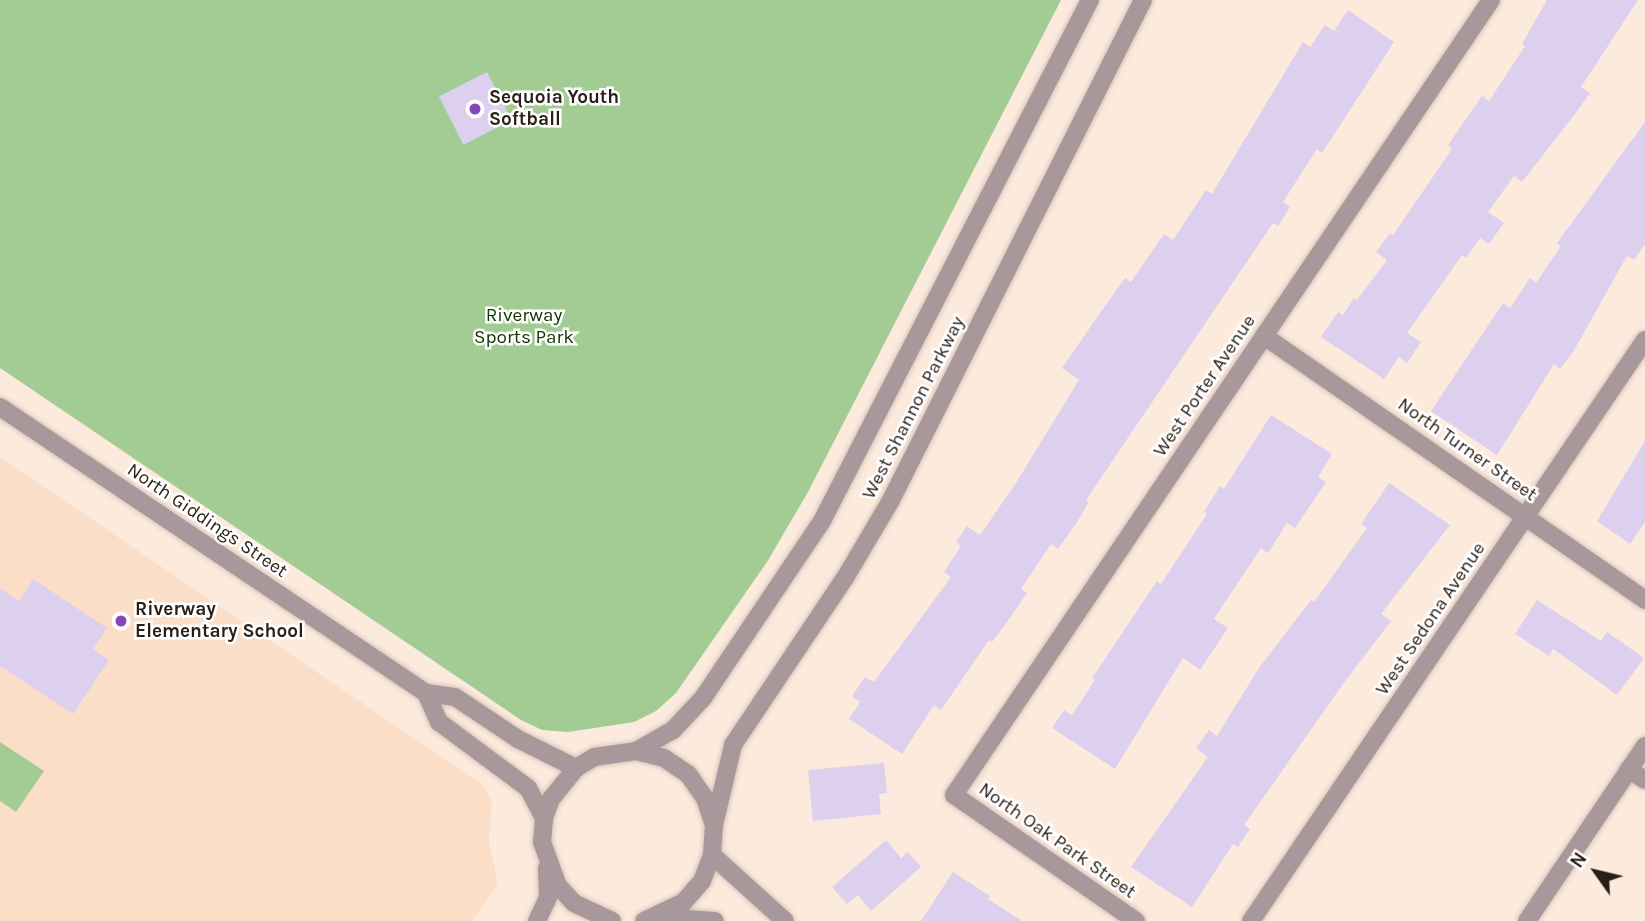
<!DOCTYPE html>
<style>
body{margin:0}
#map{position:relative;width:1645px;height:921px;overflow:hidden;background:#fceadd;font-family:Karla,sans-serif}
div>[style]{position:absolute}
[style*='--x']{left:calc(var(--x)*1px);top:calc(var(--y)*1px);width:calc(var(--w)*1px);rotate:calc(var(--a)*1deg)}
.built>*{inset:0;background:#fbdec8}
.green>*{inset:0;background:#a2cc94}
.building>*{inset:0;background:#ddd0ef;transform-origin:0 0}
.roads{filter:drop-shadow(0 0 2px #d6c5b9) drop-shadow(0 0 2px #d6c5b9)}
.minor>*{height:18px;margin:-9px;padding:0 9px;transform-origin:9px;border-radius:9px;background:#a9989b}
.dots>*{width:19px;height:19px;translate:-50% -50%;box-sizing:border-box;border:4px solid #fff;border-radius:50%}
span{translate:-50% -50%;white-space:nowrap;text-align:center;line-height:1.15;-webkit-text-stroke:5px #fff;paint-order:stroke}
.poi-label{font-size:19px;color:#2a1f17;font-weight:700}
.left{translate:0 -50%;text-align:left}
.park-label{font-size:19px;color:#113401}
.street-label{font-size:19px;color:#2a1f17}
.north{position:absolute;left:1561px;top:837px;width:70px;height:70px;-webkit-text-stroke:5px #fff;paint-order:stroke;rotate:304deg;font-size:19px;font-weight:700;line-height:28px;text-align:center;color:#2a1f17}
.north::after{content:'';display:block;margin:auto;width:24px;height:32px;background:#2a1f17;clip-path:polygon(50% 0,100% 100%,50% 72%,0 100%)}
</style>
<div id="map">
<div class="built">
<i style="clip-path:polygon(0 457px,483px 785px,492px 803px,489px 842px,498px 884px,472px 921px,0 921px)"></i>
</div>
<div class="green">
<i style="clip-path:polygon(0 0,1061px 0,808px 492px,767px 562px,676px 693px,656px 711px,634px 722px,568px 732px,542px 730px,521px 720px,0 368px)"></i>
<i style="clip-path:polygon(0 742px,44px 771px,16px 812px,0 801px)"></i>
</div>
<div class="building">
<i style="clip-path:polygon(1547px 0,1638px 0,1581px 87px,1590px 93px,1575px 114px,1522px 182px,1514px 176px,1488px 212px,1504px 223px,1489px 244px,1480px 238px,1466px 258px,1462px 255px,1407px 333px,1421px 342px,1407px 363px,1399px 357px,1384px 379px,1321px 337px,1338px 312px,1343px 315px,1354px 298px,1357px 300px,1387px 260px,1376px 252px,1390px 233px,1393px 235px,1452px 149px,1448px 145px,1482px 96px,1489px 101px,1525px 46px,1522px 44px)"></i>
<i style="clip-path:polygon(1348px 10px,1394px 42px,1322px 153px,1317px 149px,1283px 202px,1290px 207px,1278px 226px,1273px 223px,1086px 500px,1089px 502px,1077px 522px,1058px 549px,1051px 544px,1021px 589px,1027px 593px,1002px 629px,992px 642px,989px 640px,941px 710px,934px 705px,902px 754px,849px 719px,860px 702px,852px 696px,865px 677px,874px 682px,951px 577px,944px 572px,961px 546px,956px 542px,967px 526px,980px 535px,1016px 483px,1079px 380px,1062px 368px,1091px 326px,1125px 278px,1131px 282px,1164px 234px,1173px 240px,1206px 190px,1212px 194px,1303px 42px,1310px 47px,1325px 25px,1334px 31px)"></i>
<i style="left:487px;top:72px;width:54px;height:54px;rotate:63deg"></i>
<i style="clip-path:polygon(1645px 122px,1645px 244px,1634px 260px,1627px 256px,1573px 352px,1560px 369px,1554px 364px,1497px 455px,1431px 411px,1503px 303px,1510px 308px,1530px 278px,1536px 283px,1561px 246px,1557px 243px)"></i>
<i style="clip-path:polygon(1271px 415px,1332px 454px,1318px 477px,1326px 482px,1295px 528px,1287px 523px,1268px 553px,1261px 548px,1214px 619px,1228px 628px,1200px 670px,1183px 658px,1115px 769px,1052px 728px,1064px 710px,1072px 715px,1095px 680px,1092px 678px,1157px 581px,1161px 584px,1207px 514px,1204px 512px,1220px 486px,1224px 489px)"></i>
<i style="clip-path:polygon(1645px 441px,1645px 522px,1630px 544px,1597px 521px)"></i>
<i style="clip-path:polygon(1389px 483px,1450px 525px,1381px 614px,1391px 621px,1343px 684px,1244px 825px,1250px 829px,1238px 847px,1233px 844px,1192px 907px,1131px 867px,1208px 757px,1196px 748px,1209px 730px,1217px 736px,1259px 668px,1311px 600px,1314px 602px,1367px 528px,1361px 524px)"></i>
<i style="clip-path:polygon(33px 579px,107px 628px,93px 649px,109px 660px,73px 714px,0 666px,0 588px,19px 601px)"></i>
<i style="clip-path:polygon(1537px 600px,1601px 641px,1607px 632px,1644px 658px,1617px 695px,1553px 649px,1549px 656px,1515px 634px)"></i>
<i style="clip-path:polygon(884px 763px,887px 793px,879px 794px,881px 814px,813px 821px,808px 770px)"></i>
<i style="clip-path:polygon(886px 840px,901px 858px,908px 852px,921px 867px,871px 911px,858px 895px,847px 904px,832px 887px)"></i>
<i style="clip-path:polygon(953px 872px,990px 896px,988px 899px,1022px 921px,921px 921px)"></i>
</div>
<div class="roads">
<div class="minor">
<i style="--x:1264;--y:336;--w:464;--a:34.7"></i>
<i style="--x:0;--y:407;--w:513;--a:33.88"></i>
<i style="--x:426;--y:693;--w:29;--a:8"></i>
<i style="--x:455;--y:697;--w:76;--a:33.7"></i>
<i style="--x:518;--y:739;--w:65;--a:26.6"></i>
<i style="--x:426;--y:693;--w:32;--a:66"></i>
<i style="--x:439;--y:722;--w:111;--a:36.6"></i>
<i style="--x:528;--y:788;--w:34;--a:62"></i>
<i style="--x:636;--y:751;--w:43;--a:-29.6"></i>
<i style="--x:673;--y:730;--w:44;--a:-46.8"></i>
<i style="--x:703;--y:698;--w:213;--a:-56.1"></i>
<i style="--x:822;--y:521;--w:586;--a:-62.78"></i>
<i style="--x:1629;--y:769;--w:19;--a:35"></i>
<i style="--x:714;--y:825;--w:82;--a:-76.6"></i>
<i style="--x:733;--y:745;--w:201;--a:-56.2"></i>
<i style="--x:845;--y:578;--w:88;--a:-59.4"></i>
<i style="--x:890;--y:502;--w:562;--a:-63.25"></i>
<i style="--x:712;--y:855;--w:98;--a:42.1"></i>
<i style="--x:660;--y:917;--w:55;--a:4.2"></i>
<i style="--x:537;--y:921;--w:26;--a:-65"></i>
<i style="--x:548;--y:897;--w:29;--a:-92"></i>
<i style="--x:612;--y:921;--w:42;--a:-154.7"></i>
<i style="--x:574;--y:903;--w:23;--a:-133"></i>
<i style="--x:558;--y:886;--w:47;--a:-110"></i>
<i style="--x:542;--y:842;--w:24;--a:-85"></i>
<i style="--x:544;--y:818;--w:20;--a:-70"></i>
<i style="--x:551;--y:799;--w:40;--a:-51"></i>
<i style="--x:576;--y:768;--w:21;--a:-31"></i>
<i style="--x:594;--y:757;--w:42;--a:-8.1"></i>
<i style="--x:636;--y:751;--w:29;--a:14"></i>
<i style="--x:664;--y:758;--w:29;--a:34"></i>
<i style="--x:688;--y:774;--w:29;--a:55"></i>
<i style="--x:705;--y:798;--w:28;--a:72"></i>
<i style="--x:714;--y:825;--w:30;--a:94"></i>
<i style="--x:712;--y:855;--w:28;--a:111"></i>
<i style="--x:702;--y:881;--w:28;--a:131"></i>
<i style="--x:684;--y:902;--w:44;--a:154.6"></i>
<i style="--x:1136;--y:921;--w:221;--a:-145.3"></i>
<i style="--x:954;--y:795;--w:959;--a:-55.96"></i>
<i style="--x:1251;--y:921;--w:702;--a:-55.86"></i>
<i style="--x:1527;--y:921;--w:211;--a:-56"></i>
</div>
</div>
<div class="dots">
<i style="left:475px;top:109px;background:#8546bb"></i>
<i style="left:121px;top:621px;background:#8546bb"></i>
</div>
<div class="poi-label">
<span class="left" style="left:489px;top:109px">Sequoia Youth<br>Softball</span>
<span class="left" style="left:135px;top:621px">Riverway<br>Elementary School</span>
</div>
<div class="park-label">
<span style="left:524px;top:327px">Riverway<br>Sports Park</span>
</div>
<div class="street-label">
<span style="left:1205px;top:386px;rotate:-56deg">West Porter Avenue</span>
<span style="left:914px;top:408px;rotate:-63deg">West Shannon Parkway</span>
<span style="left:1467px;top:450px;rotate:35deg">North Turner Street</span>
<span style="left:207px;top:521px;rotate:34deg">North Giddings Street</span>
<span style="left:1431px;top:619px;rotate:-56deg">West Sedona Avenue</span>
<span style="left:1057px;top:841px;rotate:35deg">North Oak Park Street</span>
</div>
<div class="north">N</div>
</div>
